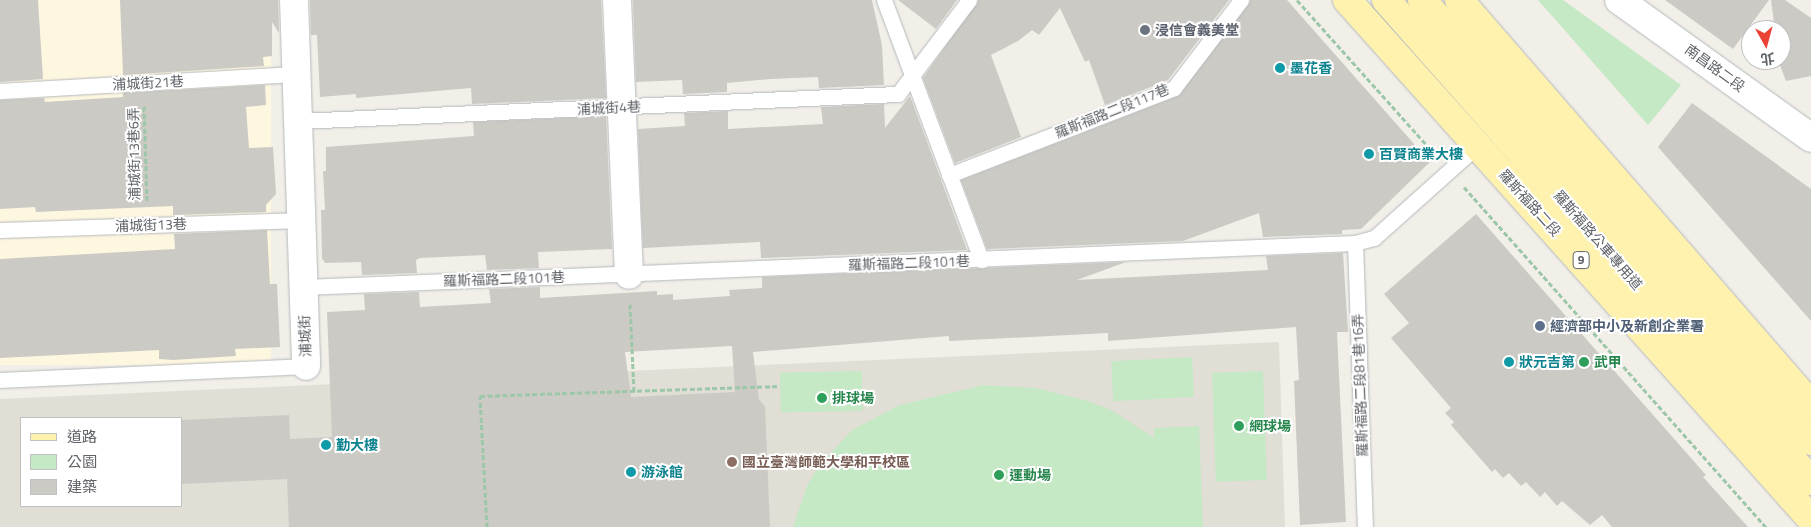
<!DOCTYPE html>
<meta charset="utf-8">
<style>
body{margin:0}
#map{position:relative;width:1811px;height:527px;overflow:hidden;background:#f1efe8;font-family:"Titillium Web","Noto Sans TC",sans-serif}
div>[style]{position:absolute}
[style*='--x']{left:calc(var(--x)*1px);top:calc(var(--y)*1px);width:calc(var(--w)*1px);rotate:calc(var(--a)*1deg)}
.commercial>*{inset:0;background:#fef7e0;transform-origin:0 0}
.education>*{inset:0;background:#e1ded6}
.green>*{inset:0;background:#c5e8c5;transform-origin:0 0}
.building>*{inset:0;background:#cccac5}
.path>*{height:3px;margin-top:-1.5px;transform-origin:0;background:repeating-linear-gradient(90deg,#9cc7a9 0 5px,transparent 0 7.5px)}
.roads{filter:drop-shadow(0 0 1px #b5b8bc) drop-shadow(0 0 1px #b5b8bc)}
.lane>*{height:15px;margin:-7.5px;padding:0 7.5px;transform-origin:7.5px;border-radius:7.5px;background:#fff}
.street>*{height:28px;margin:-14px;padding:0 14px;transform-origin:14px;border-radius:14px;background:#fff}
.primary>*{height:28px;margin:-14px;padding:0 14px;transform-origin:14px;border-radius:14px;background:#fff2af}
.dots>*{width:14px;height:14px;translate:-50% -50%;box-sizing:border-box;border:2px solid #fff;border-radius:50%}
span{translate:-50% -50%;white-space:nowrap;text-align:center;line-height:1.15;-webkit-text-stroke:4px #fff;paint-order:stroke}
.shield-label span{padding:1px 4px;background:#fff;border:1px solid;border-radius:4px;-webkit-text-stroke-width:0}
.shield-label{font-size:12px;color:#5f6368;font-weight:700}
.worship-label{font-size:14px;color:#5b616d;font-weight:700}
.left{translate:0 -50%;text-align:left}
.culture-label{font-size:14px;color:#0d838f;font-weight:700}
.street-label{font-size:14px;color:#5f6368}
.service-label{font-size:14px;color:#4e5e75;font-weight:700}
.leisure-label{font-size:14px;color:#27864d;font-weight:700}
.education-label{font-size:14px;color:#785e54;font-weight:700}
.legend{position:absolute;left:20px;top:417px;width:162px;height:90px;box-sizing:border-box;background:#fff;border:1px solid #bfc1c3;margin:0;padding:6px 9px;list-style:none;font-size:15px;color:#5f6368}
.legend li{display:flex;align-items:center;gap:10px;height:25px}
.legend b{width:25px;border:1px solid #bfc1c3}
.north{position:absolute;left:1741px;top:20px;width:50px;height:50px;box-sizing:border-box;background:#fff;border:1px solid #bfc1c3;border-radius:50%;rotate:173deg;font-size:14px;font-weight:700;line-height:20px;text-align:center;color:#5f6368}
.north::after{content:'';display:block;margin:auto;width:18px;height:22px;background:#ea4335;clip-path:polygon(50% 0,100% 100%,50% 72%,0 100%)}
</style>
<div id="map">
<div class="commercial">
<i style="left:0;top:0;width:271px;height:365px"></i>
</div>
<div class="education">
<i style="clip-path:polygon(evenodd,1279px 342px,1285px 527px,0 527px,0 399px,1279px 342px,21px 418px,181px 418px,181px 506px,21px 506px,21px 418px)"></i>
</div>
<div class="green">
<i style="clip-path:polygon(1538px 0,1563px 0,1681px 85px,1648px 125px)"></i>
<i style="left:1192px;top:357px;width:40px;height:81px;rotate:87deg"></i>
<i style="left:862px;top:371px;width:40px;height:82px;rotate:89deg"></i>
<i style="left:1263px;top:371px;width:109px;height:51px;rotate:88deg"></i>
<i style="clip-path:polygon(983px 385px,1036px 388px,1088px 401px,1113px 411px,1154px 438px,1154px 428px,1199px 426px,1203px 527px,793px 527px,807px 486px,818px 467px,852px 430px,900px 405px)"></i>
</div>
<div class="building">
<i style="clip-path:polygon(0 0,38px 0,43px 79px,0 82px)"></i>
<i style="clip-path:polygon(120px 0,278px 0,279px 33px,272px 22px,272px 56px,263px 57px,264px 66px,123px 75px)"></i>
<i style="clip-path:polygon(310px 0,601px 0,606px 98px,472px 104px,471px 88px,356px 98px,356px 94px,320px 97px,317px 35px,311px 35px)"></i>
<i style="clip-path:polygon(633px 0,872px 0,882px 45px,884px 85px,819px 88px,818px 77px,770px 79px,727px 83px,727px 92px,683px 94px,682px 80px,636px 82px)"></i>
<i style="clip-path:polygon(898px 0,957px 0,936px 29px)"></i>
<i style="clip-path:polygon(978px 0,1229px 0,1168px 80px,1105px 105px,1089px 60px,1085px 62px,1060px 8px,1039px 35px,1032px 30px,1018px 41px,991px 55px,1021px 137px,955px 163px,923px 78px)"></i>
<i style="clip-path:polygon(1250px 0,1287px 0,1430px 162px,1361px 229px,1342px 230px,1342px 234px,1263px 237px,1259px 213px,1183px 241px,987px 249px,961px 180px,1178px 96px)"></i>
<i style="clip-path:polygon(1665px 0,1769px 0,1733px 49px)"></i>
<i style="clip-path:polygon(1771px 0,1785px 0,1811px 18px,1811px 76px,1786px 81px,1778px 60px,1781px 60px,1781px 30px,1775px 30px)"></i>
<i style="clip-path:polygon(265px 85px,266px 105px,246px 107px,249px 148px,273px 147px,276px 194px,266px 205px,266px 212px,173px 215px,173px 206px,36px 212px,35px 207px,0 209px,0 100px,44px 98px,45px 102px,123px 97px,123px 93px)"></i>
<i style="clip-path:polygon(910px 96px,967px 250px,761px 258px,760px 242px,643px 248px,638px 129px,685px 126px,684px 113px,728px 111px,728px 129px,823px 124px,821px 107px,884px 104px,885px 128px)"></i>
<i style="clip-path:polygon(1692px 103px,1811px 189px,1811px 321px,1658px 147px)"></i>
<i style="clip-path:polygon(606px 116px,612px 249px,538px 252px,539px 268px,487px 270px,485px 255px,420px 258px,416px 260px,417px 273px,362px 275px,361px 262px,325px 263px,322px 258px,321px 210px,325px 210px,323px 171px,326px 171px,326px 147px,474px 136px,473px 122px)"></i>
<i style="clip-path:polygon(1476px 214px,1706px 475px,1703px 477px,1748px 527px,1612px 527px,1602px 515px,1590px 525px,1562px 501px,1557px 506px,1545px 492px,1540px 497px,1526px 482px,1521px 486px,1509px 473px,1503px 478px,1495px 469px,1492px 472px,1451px 425px,1454px 422px,1445px 413px,1451px 408px,1391px 338px,1409px 323px,1384px 294px)"></i>
<i style="clip-path:polygon(267px 230px,270px 284px,277px 284px,280px 347px,235px 349px,236px 356px,173px 360px,159px 359px,159px 350px,0 358px,0 259px,175px 249px,174px 234px)"></i>
<i style="clip-path:polygon(evenodd,1343px 253px,1348px 332px,1337px 332px,1346px 522px,1300px 525px,1294px 381px,1299px 380px,1296px 327px,1108px 341px,1108px 333px,949px 341px,949px 336px,753px 352px,759px 400px,765px 406px,770px 527px,289px 527px,287px 479px,181px 484px,181px 420px,289px 415px,290px 439px,332px 437px,327px 312px,365px 310px,364px 294px,419px 292px,420px 307px,491px 303px,489px 289px,540px 287px,540px 298px,657px 291px,657px 295px,673px 294px,673px 300px,730px 296px,729px 290px,762px 288px,762px 277px,1126px 262px,1077px 280px,1268px 270px,1266px 256px,1343px 253px,732px 346px,735px 392px,631px 397px,625px 352px,732px 346px)"></i>
</div>
<div class="path">
<i style="--x:1297;--y:0;--w:205;--a:48.2"></i>
<i style="--x:144;--y:106;--w:96;--a:88.2"></i>
<i style="--x:1464;--y:187;--w:455;--a:48.4"></i>
<i style="--x:630;--y:304;--w:87;--a:87.4"></i>
<i style="--x:487;--y:527;--w:131;--a:-93.1"></i>
<i style="--x:480;--y:396;--w:300;--a:-1.9"></i>
</div>
<div class="roads">
<div class="lane">
<i style="--x:884;--y:0;--w:278;--a:69.5"></i>
<i style="--x:0;--y:91;--w:296;--a:-3.3"></i>
<i style="--x:298;--y:121;--w:601;--a:-2.58"></i>
<i style="--x:898;--y:94;--w:118;--a:-52.9"></i>
<i style="--x:949;--y:175;--w:241;--a:-21.1"></i>
<i style="--x:1174;--y:88;--w:111;--a:-52.7"></i>
<i style="--x:0;--y:230;--w:301;--a:-1.9"></i>
<i style="--x:1355;--y:243;--w:284;--a:88"></i>
<i style="--x:304;--y:287;--w:1052;--a:-2.4"></i>
<i style="--x:1355;--y:243;--w:20;--a:-15"></i>
<i style="--x:1374;--y:238;--w:140;--a:-41.8"></i>
<i style="--x:0;--y:380;--w:306;--a:-2.6"></i>
</div>
<div class="street">
<i style="--x:294;--y:0;--w:366;--a:88.1"></i>
<i style="--x:617;--y:0;--w:275;--a:87.5"></i>
<i style="--x:1619;--y:0;--w:236;--a:35.7"></i>
</div>
<div class="primary">
<i style="--x:1347;--y:0;--w:696;--a:48.2"></i>
<i style="--x:1386;--y:0;--w:642;--a:48.54"></i>
<i style="--x:1422;--y:0;--w:588;--a:48.58"></i>
<i style="--x:1459;--y:0;--w:537;--a:49"></i>
</div>
</div>
<div class="dots">
<i style="left:1145px;top:30px;background:#6b7280"></i>
<i style="left:1280px;top:68px;background:#0f9aa8"></i>
<i style="left:1369px;top:154px;background:#0f9aa8"></i>
<i style="left:1540px;top:326px;background:#5c6f8a"></i>
<i style="left:1509px;top:362px;background:#0f9aa8"></i>
<i style="left:1584px;top:362px;background:#2e9e5b"></i>
<i style="left:822px;top:398px;background:#2e9e5b"></i>
<i style="left:1239px;top:426px;background:#2e9e5b"></i>
<i style="left:326px;top:445px;background:#0f9aa8"></i>
<i style="left:732px;top:462px;background:#8d6e63"></i>
<i style="left:631px;top:472px;background:#0f9aa8"></i>
<i style="left:999px;top:475px;background:#2e9e5b"></i>
</div>
<div class="shield-label">
<span style="left:1581px;top:260px">9</span>
</div>
<div class="worship-label">
<span class="left" style="left:1155px;top:30px">浸信會義美堂</span>
</div>
<div class="culture-label">
<span class="left" style="left:1290px;top:68px">墨花香</span>
<span class="left" style="left:1379px;top:154px">百賢商業大樓</span>
<span class="left" style="left:1519px;top:362px">狀元吉第</span>
<span class="left" style="left:336px;top:445px">勤大樓</span>
<span class="left" style="left:641px;top:472px">游泳館</span>
</div>
<div class="street-label">
<span style="left:1715px;top:68px;rotate:36deg">南昌路二段</span>
<span style="left:148px;top:83px;rotate:-3deg">浦城街21巷</span>
<span style="left:609px;top:108px;rotate:-3deg">浦城街4巷</span>
<span style="left:1112px;top:111px;rotate:-22deg">羅斯福路二段117巷</span>
<span style="left:134px;top:154px;rotate:-91deg">浦城街13巷6弄</span>
<span style="left:1530px;top:203px;rotate:48deg">羅斯福路二段</span>
<span style="left:151px;top:225px;rotate:-2deg">浦城街13巷</span>
<span style="left:1598px;top:240px;rotate:49deg">羅斯福路公車專用道</span>
<span style="left:909px;top:263px;rotate:-2deg">羅斯福路二段101巷</span>
<span style="left:504px;top:279px;rotate:-2deg">羅斯福路二段101巷</span>
<span style="left:305px;top:336px;rotate:-92deg">浦城街</span>
<span style="left:1360px;top:385px;rotate:-92deg">羅斯福路二段81巷16弄</span>
</div>
<div class="service-label">
<span class="left" style="left:1550px;top:326px">經濟部中小及新創企業署</span>
</div>
<div class="leisure-label">
<span class="left" style="left:1594px;top:362px">武甲</span>
<span class="left" style="left:832px;top:398px">排球場</span>
<span class="left" style="left:1249px;top:426px">網球場</span>
<span class="left" style="left:1009px;top:475px">運動場</span>
</div>
<div class="education-label">
<span class="left" style="left:742px;top:462px">國立臺灣師範大學和平校區</span>
</div>
<ul class="legend">
<li><b style="height:6px;background:#fff2af"></b>道路</li>
<li><b style="height:14px;background:#c5e8c5"></b>公園</li>
<li><b style="height:14px;background:#cccac5"></b>建築</li>
</ul>
<div class="north">北</div>
</div>
